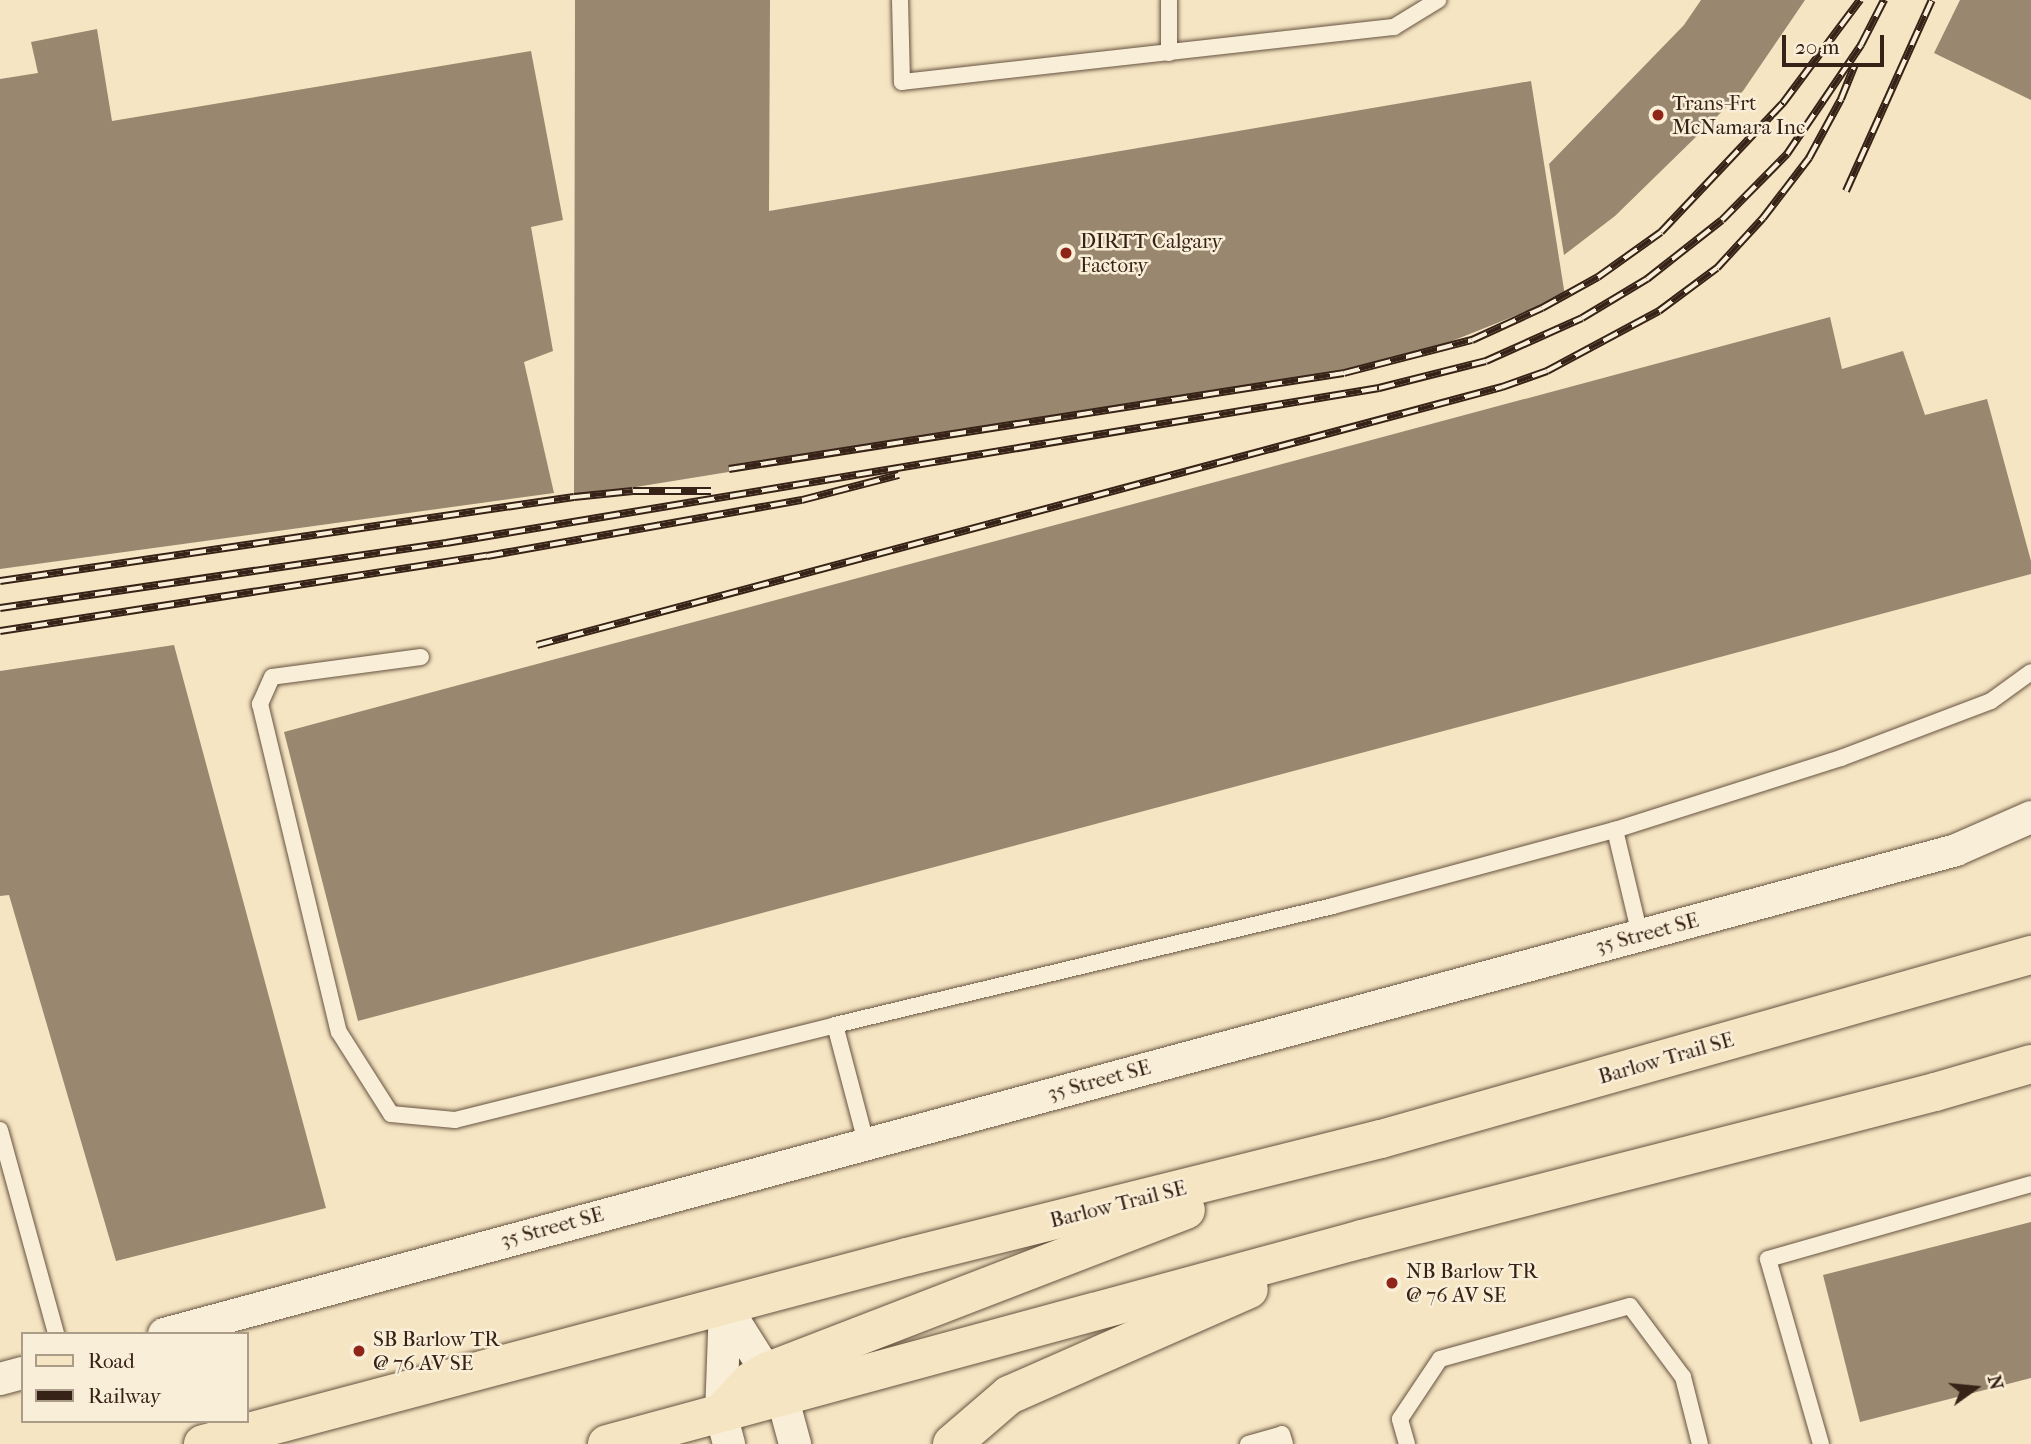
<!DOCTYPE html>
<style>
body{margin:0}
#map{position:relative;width:2031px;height:1444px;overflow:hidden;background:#f6e5c2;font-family:"IM FELL French Canon",serif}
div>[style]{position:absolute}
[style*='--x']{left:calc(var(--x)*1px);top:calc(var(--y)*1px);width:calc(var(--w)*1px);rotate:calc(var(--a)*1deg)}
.building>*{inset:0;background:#9a876f}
.roads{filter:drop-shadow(0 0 2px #665341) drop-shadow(0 0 2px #665341)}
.service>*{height:16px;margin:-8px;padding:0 8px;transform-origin:8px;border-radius:8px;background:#f9eed7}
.minor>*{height:32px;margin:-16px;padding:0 16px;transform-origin:16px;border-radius:16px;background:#f9eed7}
.primary>*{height:38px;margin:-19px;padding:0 19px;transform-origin:19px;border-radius:19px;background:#f6e5c2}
.rail>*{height:8px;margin-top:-4px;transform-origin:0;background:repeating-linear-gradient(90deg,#f9eed7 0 16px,#362216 0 32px);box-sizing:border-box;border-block:2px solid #362216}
.dots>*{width:19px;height:19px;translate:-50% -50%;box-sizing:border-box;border:4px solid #f9eed7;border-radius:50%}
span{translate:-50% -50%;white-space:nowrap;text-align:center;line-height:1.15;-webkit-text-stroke:5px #f9eed7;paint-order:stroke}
.poi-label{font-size:21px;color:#362216}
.left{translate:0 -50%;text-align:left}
.street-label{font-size:21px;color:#362216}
.legend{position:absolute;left:21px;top:1332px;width:228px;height:91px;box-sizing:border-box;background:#f9eed7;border:2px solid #ab9c8a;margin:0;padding:9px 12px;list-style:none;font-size:21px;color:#362216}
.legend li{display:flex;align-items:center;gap:14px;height:35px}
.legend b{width:35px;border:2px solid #ab9c8a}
.north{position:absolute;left:1940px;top:1353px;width:70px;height:70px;-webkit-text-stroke:5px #f9eed7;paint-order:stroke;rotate:75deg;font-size:19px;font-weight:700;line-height:28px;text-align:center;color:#362216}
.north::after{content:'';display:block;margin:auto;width:24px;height:32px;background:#362216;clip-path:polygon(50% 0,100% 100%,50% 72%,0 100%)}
.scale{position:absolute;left:1782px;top:35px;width:102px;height:32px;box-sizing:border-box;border:4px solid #362216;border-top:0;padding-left:9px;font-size:21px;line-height:24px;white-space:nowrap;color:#362216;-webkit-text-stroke:5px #f9eed7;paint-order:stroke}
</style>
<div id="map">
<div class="building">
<i style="clip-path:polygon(575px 0,770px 0,769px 211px,1531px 81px,1565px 296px,1407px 359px,1285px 382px,574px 497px)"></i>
<i style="clip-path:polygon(1701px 0,1805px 0,1743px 91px,1615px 216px,1564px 255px,1549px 164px,1684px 25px)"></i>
<i style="clip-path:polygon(1960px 0,2031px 0,2031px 100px,1934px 53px)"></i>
<i style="clip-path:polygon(97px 29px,112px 121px,531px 51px,563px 220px,531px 227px,553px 351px,524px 362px,554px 493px,0 569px,0 79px,38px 73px,31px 42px)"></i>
<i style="clip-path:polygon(1830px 317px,1842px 369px,1903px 351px,1925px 415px,1987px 399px,2031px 561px,2031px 574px,358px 1021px,284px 732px)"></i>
<i style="clip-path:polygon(174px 645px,326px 1208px,116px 1261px,9px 895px,0 896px,0 671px)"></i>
<i style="clip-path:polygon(2031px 1222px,2031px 1378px,1860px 1422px,1823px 1275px)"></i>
</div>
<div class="roads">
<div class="service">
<i style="--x:900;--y:0;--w:82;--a:88.6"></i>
<i style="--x:902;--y:82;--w:495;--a:-6.4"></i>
<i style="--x:1394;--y:27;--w:52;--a:-31.5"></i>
<i style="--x:1169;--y:53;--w:53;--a:-90"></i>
<i style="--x:421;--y:657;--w:150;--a:172.4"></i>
<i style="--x:272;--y:677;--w:30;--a:114"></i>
<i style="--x:260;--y:704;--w:337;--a:76.5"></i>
<i style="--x:339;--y:1032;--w:97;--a:57.6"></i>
<i style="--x:391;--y:1114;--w:64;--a:5.4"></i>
<i style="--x:455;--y:1120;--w:392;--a:-14"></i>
<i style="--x:835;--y:1025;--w:121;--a:75.2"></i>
<i style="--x:1615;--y:830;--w:108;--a:76.6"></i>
<i style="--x:835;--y:1025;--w:512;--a:-13.44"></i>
<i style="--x:1333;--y:906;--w:292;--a:-15.1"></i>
<i style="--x:1615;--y:830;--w:237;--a:-17.7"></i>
<i style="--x:1841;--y:758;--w:160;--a:-20.8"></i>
<i style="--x:1991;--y:701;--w:49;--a:-35.9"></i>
<i style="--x:0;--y:1130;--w:212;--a:74.6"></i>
<i style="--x:1248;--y:1444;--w:35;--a:-16"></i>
<i style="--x:1282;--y:1434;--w:10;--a:73"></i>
<i style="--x:1407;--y:1444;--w:26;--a:-106"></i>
<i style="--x:1400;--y:1419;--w:72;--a:-56.3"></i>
<i style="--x:1440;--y:1359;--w:197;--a:-15.6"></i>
<i style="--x:1630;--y:1306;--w:89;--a:53.3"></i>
<i style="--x:1683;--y:1377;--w:69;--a:75.8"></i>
<i style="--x:1821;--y:1444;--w:192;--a:-106"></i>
<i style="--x:1768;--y:1259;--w:273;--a:-15.9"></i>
</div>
<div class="minor">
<i style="--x:725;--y:1306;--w:107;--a:57.7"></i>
<i style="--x:782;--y:1396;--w:50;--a:74.8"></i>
<i style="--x:725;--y:1306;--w:108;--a:92.1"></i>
<i style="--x:721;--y:1414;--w:31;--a:75"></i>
<i style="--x:164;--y:1334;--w:1856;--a:-15.11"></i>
<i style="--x:1956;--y:850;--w:82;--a:-23.7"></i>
<i style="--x:0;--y:1379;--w:24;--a:-15"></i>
</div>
<div class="primary">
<i style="--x:725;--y:1409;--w:38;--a:-47"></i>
<i style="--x:751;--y:1381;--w:17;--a:-31"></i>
<i style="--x:766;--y:1372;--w:450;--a:-21.1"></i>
<i style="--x:203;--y:1444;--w:728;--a:-14.88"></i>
<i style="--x:907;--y:1257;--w:488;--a:-14"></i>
<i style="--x:1381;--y:1139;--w:676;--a:-15.81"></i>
<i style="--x:607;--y:1444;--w:782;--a:-15.19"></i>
<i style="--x:1362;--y:1239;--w:592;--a:-14.39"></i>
<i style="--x:1935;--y:1092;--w:100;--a:-16.3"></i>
<i style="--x:952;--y:1444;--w:75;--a:-40.7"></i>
<i style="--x:1009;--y:1395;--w:262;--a:-23.8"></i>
</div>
</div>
<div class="rail">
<i style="--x:1846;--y:191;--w:209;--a:-65.8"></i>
<i style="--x:729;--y:469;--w:622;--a:-8.87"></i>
<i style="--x:1344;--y:373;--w:132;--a:-14.5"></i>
<i style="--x:1472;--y:340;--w:77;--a:-24.6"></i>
<i style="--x:1542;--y:308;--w:64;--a:-29"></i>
<i style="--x:1598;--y:277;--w:77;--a:-35.5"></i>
<i style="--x:1661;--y:232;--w:178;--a:-46.6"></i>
<i style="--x:1783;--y:103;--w:129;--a:-53.2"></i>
<i style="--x:0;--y:581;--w:580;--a:-8.33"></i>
<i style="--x:574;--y:497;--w:59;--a:-5.8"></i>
<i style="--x:633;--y:491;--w:78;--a:0"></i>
<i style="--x:0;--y:608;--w:451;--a:-8.3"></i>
<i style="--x:446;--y:543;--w:946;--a:-9.43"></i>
<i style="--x:1379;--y:388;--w:110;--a:-14.2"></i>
<i style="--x:1486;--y:361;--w:105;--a:-24.1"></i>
<i style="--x:1582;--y:318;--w:76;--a:-31"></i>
<i style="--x:1647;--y:279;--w:95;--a:-38.2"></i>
<i style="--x:1722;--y:220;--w:93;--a:-45.4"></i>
<i style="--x:1787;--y:154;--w:132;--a:-55.8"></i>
<i style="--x:1861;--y:45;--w:51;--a:-62.9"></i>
<i style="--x:0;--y:631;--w:493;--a:-8.8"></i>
<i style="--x:487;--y:556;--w:320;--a:-10.1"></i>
<i style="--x:802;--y:500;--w:100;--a:-14.5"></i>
<i style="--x:537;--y:645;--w:999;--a:-14.97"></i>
<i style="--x:1502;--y:387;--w:48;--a:-19.6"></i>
<i style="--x:1547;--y:371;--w:127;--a:-28.2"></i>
<i style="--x:1659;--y:311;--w:72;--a:-36.6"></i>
<i style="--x:1717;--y:268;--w:68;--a:-47.4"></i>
<i style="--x:1763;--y:218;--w:76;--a:-52.5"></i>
<i style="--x:1809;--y:158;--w:67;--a:-61.5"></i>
<i style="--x:1841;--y:99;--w:37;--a:-68"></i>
</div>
<div class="dots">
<i style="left:1658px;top:115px;background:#8f2418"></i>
<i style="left:1066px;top:253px;background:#8f2418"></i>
<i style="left:1392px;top:1283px;background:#8f2418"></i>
<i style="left:359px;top:1351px;background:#8f2418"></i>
</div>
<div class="poi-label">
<span class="left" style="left:1672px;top:115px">Trans-Frt<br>McNamara Inc</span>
<span class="left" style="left:1080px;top:253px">DIRTT Calgary<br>Factory</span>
<span class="left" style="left:1406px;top:1283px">NB Barlow TR<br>@ 76 AV SE</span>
<span class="left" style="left:373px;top:1351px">SB Barlow TR<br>@ 76 AV SE</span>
</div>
<div class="street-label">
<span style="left:1647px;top:933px;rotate:-15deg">35 Street SE</span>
<span style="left:1666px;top:1058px;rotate:-16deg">Barlow Trail SE</span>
<span style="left:1099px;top:1080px;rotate:-15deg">35 Street SE</span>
<span style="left:1118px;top:1204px;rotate:-14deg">Barlow Trail SE</span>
<span style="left:552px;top:1227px;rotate:-15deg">35 Street SE</span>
</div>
<ul class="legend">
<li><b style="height:9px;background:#f6e5c2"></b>Road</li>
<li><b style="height:9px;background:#362216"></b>Railway</li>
</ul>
<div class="north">N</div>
<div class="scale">20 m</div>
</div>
